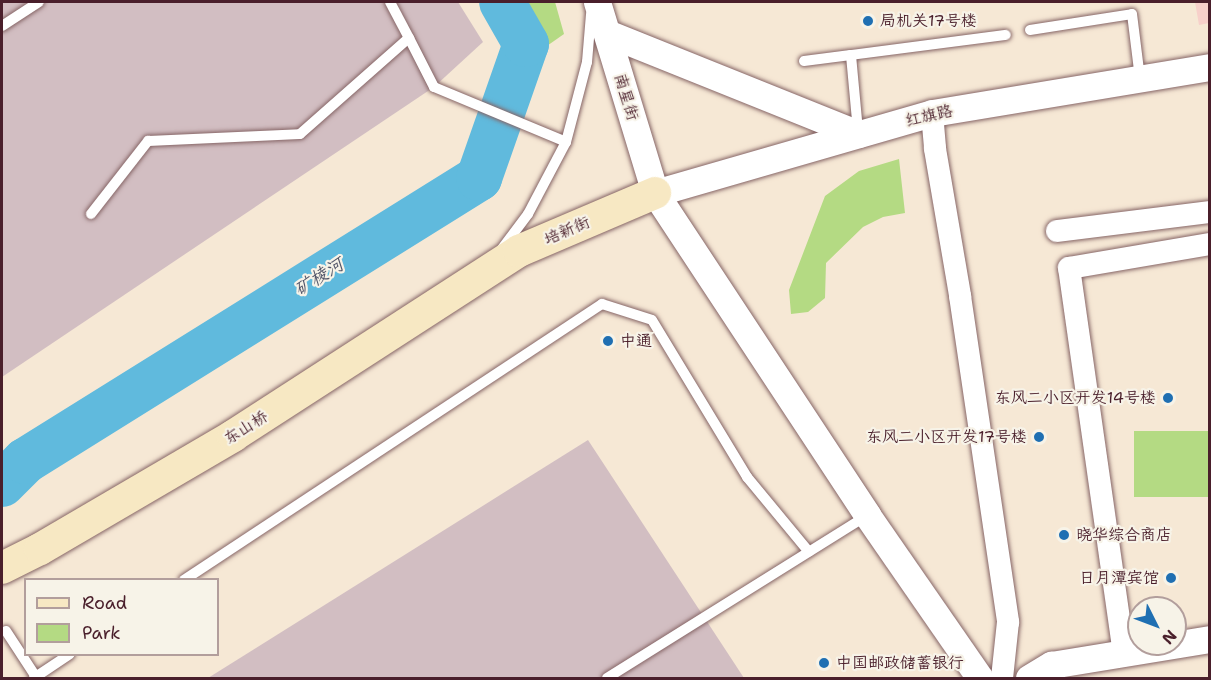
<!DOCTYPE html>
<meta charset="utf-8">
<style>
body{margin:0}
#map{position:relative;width:1211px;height:680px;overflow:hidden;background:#f6e8d5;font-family:"Shantell Sans","LXGW WenKai TC",sans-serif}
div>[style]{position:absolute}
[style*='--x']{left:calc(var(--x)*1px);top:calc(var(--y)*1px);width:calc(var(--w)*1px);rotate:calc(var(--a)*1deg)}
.built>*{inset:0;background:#f7d0ca}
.industrial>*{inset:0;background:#d2bec2}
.green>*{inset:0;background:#b4da83;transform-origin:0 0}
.river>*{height:46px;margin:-23px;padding:0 23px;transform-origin:23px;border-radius:23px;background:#60badd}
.roads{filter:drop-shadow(0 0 2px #866566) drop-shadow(0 0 2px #866566)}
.service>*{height:10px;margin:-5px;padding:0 5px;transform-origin:5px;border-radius:5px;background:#fff}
.minor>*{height:22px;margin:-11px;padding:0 11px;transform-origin:11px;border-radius:11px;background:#fff}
.tertiary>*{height:27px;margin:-13.5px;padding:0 13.5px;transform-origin:13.5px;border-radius:13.5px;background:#fff}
.secondary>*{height:32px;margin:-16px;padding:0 16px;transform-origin:16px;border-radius:16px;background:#f7e8c3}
.dots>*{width:16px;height:16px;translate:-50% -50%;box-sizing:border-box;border:3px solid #f7f3e8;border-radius:50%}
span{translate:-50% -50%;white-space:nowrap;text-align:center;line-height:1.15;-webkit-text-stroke:4.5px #f7f3e8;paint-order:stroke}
.poi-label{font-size:16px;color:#4a1f2b}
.left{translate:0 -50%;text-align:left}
.right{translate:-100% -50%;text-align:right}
.street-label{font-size:16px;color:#4a1f2b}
.water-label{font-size:18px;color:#525569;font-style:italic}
.frame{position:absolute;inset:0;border:3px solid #4a1f2b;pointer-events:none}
.legend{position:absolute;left:24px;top:578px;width:195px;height:78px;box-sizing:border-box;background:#f7f3e8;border:2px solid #b29e9c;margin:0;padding:8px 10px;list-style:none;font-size:18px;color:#4a1f2b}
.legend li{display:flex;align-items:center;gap:12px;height:30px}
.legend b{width:30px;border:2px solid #b29e9c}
.north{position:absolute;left:1127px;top:596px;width:60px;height:60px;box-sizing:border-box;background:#f7f3e8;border:2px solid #b29e9c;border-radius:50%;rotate:132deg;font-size:16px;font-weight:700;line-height:24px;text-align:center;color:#4a1f2b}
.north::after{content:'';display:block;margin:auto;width:21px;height:27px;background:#1f6fb2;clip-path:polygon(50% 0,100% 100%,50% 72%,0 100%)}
</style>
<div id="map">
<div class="built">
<i style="clip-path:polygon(1195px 2px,1209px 2px,1209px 23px,1199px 25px)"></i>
</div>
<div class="industrial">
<i style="clip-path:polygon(2px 2px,458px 2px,483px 42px,434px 87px,2px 377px)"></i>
<i style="clip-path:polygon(588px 440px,744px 678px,208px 678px)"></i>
</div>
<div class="green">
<i style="clip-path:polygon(525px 2px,555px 2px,564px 34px,544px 48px)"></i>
<i style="clip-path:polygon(899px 159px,905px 213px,883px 217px,863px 227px,826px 263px,825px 298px,808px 312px,791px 314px,789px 290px,825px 196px,859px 171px)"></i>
<i style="left:1209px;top:431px;width:66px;height:75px;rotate:90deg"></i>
</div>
<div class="river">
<i style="--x:2;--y:484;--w:33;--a:-45"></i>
<i style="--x:25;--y:461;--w:535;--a:-31.94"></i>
<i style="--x:479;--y:178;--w:142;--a:-70.7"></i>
<i style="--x:526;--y:44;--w:48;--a:-119.7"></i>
</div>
<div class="roads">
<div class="service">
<i style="--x:390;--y:2;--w:41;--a:62.2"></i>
<i style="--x:2;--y:26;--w:44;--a:-33"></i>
<i style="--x:1030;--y:30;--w:103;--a:-8.9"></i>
<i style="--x:1132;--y:14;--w:64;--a:82.9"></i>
<i style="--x:804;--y:61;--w:47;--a:-7.3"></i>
<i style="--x:858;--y:131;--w:76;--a:-95.3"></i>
<i style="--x:851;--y:55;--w:156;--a:-7.4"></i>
<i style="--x:91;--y:214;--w:93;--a:-52"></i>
<i style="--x:148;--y:141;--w:152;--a:-2.6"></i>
<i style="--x:300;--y:134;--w:145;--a:-41.4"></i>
<i style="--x:409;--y:38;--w:55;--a:63"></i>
<i style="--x:434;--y:87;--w:143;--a:22.6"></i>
<i style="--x:501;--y:250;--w:45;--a:-53.1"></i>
<i style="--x:528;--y:214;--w:81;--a:-62.2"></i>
<i style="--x:566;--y:142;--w:83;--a:-75.3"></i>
<i style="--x:587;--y:62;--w:48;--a:-85.2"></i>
<i style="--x:184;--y:580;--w:501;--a:-33.44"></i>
<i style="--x:602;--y:304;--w:52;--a:17.7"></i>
<i style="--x:652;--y:320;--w:184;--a:58.8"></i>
<i style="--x:747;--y:477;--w:97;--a:50.4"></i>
<i style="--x:6;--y:631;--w:55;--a:56.9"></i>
<i style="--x:34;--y:678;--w:43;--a:-33.7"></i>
<i style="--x:607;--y:678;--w:305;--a:-32"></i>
</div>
<div class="minor">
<i style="--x:932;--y:113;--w:36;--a:85"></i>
<i style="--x:935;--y:149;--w:149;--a:80.3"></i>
<i style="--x:960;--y:296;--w:330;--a:81.6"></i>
<i style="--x:1008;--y:622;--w:56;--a:96.1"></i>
<i style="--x:1057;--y:231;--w:154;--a:-7.1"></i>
<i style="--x:1124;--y:654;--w:390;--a:-98.1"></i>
<i style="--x:1069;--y:268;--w:143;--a:-9.7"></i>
</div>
<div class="tertiary">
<i style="--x:597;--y:2;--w:200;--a:73.1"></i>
<i style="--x:655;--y:193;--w:386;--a:56.6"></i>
<i style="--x:867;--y:515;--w:198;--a:55.3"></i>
<i style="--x:607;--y:33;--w:271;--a:21.9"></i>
<i style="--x:655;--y:193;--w:288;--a:-16.1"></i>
<i style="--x:932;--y:113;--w:282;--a:-9.4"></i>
<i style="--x:1029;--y:678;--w:26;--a:-31"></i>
<i style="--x:1051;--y:665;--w:161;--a:-9.3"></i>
</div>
<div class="secondary">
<i style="--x:2;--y:568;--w:42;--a:-26.6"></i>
<i style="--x:40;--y:549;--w:224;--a:-30.3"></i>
<i style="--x:233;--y:436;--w:341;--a:-32.9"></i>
<i style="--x:519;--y:251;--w:148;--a:-23.1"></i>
</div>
</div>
<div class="dots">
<i style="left:868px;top:21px;background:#1f6fb2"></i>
<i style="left:608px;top:341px;background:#1f6fb2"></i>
<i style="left:1168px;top:398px;background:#1f6fb2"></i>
<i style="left:1039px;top:437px;background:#1f6fb2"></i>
<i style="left:1064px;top:535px;background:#1f6fb2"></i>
<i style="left:1171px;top:578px;background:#1f6fb2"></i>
<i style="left:824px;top:663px;background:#1f6fb2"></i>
</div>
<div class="poi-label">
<span class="left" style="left:880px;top:21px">局机关17号楼</span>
<span class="left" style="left:620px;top:341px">中通</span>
<span class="right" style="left:1156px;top:398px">东风二小区开发14号楼</span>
<span class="right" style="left:1027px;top:437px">东风二小区开发17号楼</span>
<span class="left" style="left:1076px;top:535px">晓华综合商店</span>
<span class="right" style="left:1159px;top:578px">日月潭宾馆</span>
<span class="left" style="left:836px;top:663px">中国邮政储蓄银行</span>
</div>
<div class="street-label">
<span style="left:626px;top:97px;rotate:73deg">南星街</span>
<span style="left:929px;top:116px;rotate:-13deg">红旗路</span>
<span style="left:567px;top:231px;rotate:-23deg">培新街</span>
<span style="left:246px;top:428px;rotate:-32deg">东山桥</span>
</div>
<div class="water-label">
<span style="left:319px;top:277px;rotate:-32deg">矿棱河</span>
</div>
<div class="frame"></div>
<ul class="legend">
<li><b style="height:8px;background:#f7e8c3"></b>Road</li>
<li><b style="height:16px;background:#b4da83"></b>Park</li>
</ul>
<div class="north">N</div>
</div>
